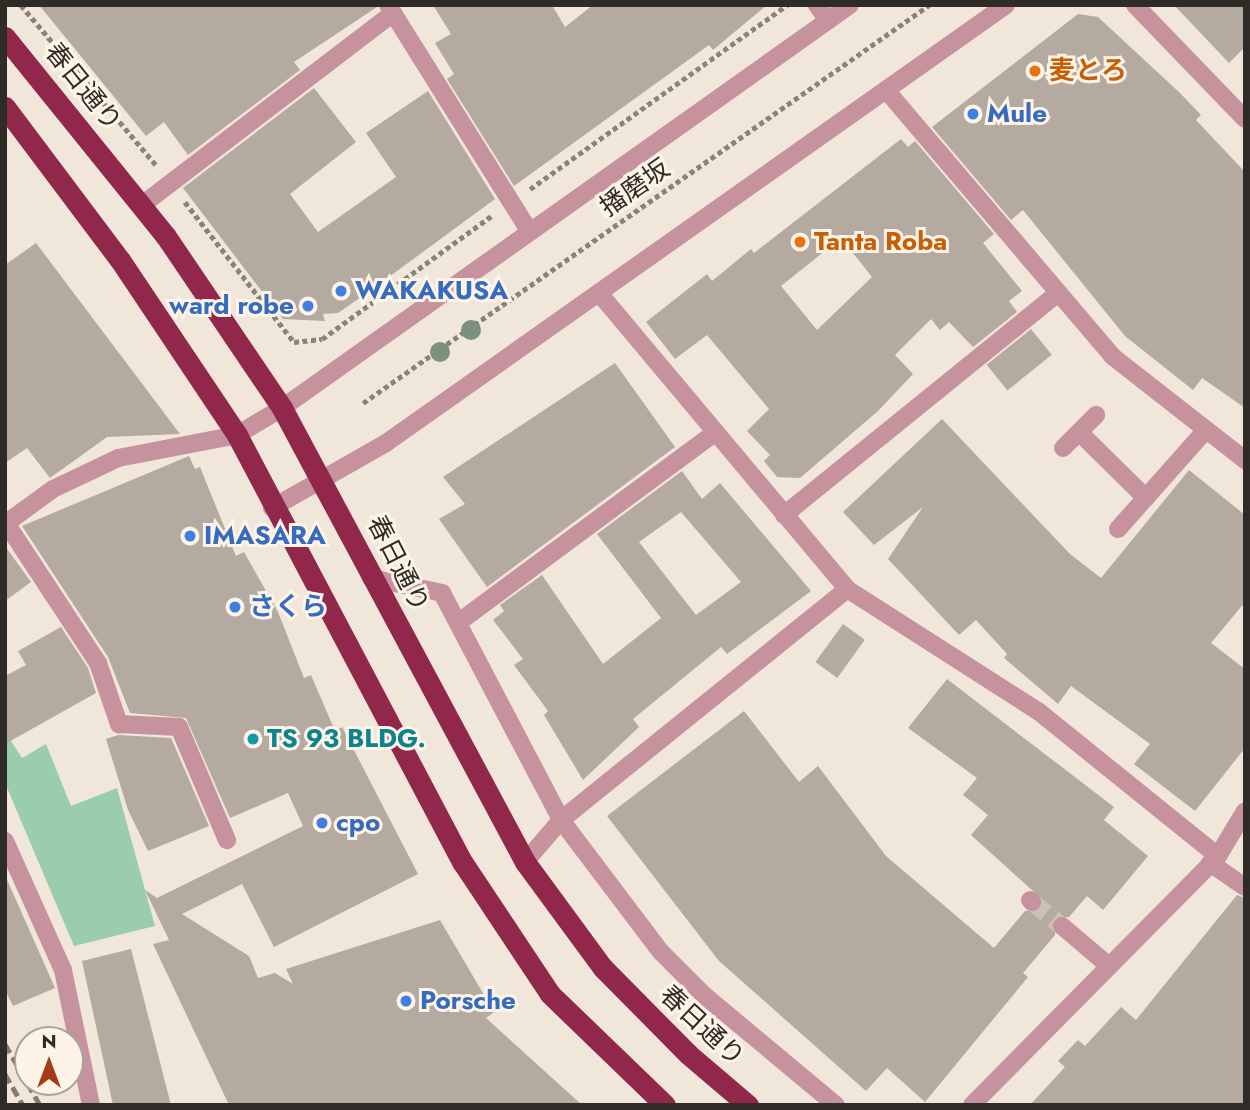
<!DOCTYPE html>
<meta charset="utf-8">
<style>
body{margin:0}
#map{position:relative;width:1250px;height:1110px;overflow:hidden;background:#f0e6da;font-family:Jost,"Noto Sans JP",sans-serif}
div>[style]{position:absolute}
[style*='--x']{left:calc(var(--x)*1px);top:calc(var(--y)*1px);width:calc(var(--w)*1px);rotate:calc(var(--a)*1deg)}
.green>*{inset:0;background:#99cdad}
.building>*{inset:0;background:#b4aa9f;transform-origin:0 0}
.minor-tunnel>*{height:18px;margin-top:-9px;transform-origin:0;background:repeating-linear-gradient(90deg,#c9c1b6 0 18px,transparent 0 27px)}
.path>*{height:4.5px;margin-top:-2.25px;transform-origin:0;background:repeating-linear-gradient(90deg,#8a837b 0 5px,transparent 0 8.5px)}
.minor>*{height:18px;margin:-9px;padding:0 9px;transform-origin:9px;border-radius:9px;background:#c6929d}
.highway>*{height:21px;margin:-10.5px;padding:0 10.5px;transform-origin:10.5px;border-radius:10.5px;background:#91274a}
.rail>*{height:5px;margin-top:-2.5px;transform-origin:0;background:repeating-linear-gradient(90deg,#847d76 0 10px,transparent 0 15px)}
.trees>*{width:20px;height:20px;margin:-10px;border-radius:50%;background:#7b917d}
.dots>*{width:19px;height:19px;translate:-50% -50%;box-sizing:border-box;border:4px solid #fef3e7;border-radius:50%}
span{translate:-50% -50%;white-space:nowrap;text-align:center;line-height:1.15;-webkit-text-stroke:6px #fef3e7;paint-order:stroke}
.food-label{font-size:26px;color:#c56008;font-weight:700}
.left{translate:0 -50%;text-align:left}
.street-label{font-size:26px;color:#2f2b27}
.shop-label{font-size:26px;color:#366cbe;font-weight:700}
.right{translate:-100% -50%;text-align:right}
.culture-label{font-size:26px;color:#0d838f;font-weight:700}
.frame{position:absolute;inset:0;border:7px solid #2f2b27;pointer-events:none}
.north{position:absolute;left:14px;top:1026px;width:70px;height:70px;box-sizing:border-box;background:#fef3e7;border:2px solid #aba39a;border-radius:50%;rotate:0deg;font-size:19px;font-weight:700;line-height:28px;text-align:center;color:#2f2b27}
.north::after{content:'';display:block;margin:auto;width:24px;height:32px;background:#a33c1a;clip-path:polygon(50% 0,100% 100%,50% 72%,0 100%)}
</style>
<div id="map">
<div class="green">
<i style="clip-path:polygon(5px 732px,22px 758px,46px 744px,71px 806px,117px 788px,155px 926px,74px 946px,5px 783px)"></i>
</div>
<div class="building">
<i style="clip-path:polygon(39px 5px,377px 5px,377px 7px,294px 62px,300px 70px,188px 155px,164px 122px,146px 136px)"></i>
<i style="clip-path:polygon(433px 5px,552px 5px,565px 27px,593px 5px,767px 5px,713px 50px,709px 45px,514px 186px,447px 79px,454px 74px,435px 43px,451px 34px)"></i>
<i style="clip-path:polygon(1174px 5px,1245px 5px,1245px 47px,1229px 63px)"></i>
<i style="clip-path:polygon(1078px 14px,1098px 17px,1180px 93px,1201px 115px,1196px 120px,1245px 172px,1245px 408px,1202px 378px,1193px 390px,1125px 336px,1023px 210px,1011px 220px,932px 127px)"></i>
<i style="clip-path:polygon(314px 88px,356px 142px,290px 194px,318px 232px,396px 177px,366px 133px,428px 91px,495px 199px,367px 293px,338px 313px,323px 314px,325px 321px,283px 319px,183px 188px)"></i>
<i style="clip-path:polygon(evenodd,901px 139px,908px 147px,915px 141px,994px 234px,983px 243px,1022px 291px,1009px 301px,1017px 312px,973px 347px,949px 322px,940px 330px,931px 319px,895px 355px,913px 374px,878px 411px,800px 478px,777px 477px,764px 461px,770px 455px,747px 431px,769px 409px,707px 335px,675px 359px,646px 322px,707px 274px,712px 281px,751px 249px,754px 253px,901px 139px,841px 238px,872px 277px,817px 330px,781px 286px,841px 238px)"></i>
<i style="clip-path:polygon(36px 243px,180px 434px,107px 437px,50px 478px,27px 448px,5px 463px,5px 265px)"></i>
<i style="left:1031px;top:329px;width:33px;height:57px;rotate:51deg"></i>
<i style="clip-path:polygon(615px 363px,675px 447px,487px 587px,439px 519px,465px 504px,443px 477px)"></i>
<i style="clip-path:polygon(942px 419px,1070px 554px,1101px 578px,1189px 470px,1245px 515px,1245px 602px,1211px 643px,1245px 669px,1245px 748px,1195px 811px,1134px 764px,1150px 744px,1071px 686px,1058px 704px,1004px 658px,1007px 654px,976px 620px,959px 635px,888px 559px,923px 507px,874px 545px,843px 512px)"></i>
<i style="clip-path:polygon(189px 456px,195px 469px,200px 467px,236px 556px,244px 552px,278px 612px,304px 678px,311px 675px,335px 731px,342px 727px,418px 874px,274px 947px,242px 884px,182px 914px,249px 956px,258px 978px,275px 973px,293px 984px,286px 969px,440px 920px,494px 1012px,486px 1018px,582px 1105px,229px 1105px,153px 944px,169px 940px,145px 890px,157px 898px,303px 826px,288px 793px,230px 818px,186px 718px,130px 713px,108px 657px,22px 526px)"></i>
<i style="clip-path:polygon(evenodd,682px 471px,702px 499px,720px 483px,811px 591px,727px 654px,721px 647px,633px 719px,639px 727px,583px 780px,544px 715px,548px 711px,514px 665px,523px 659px,493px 620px,504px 611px,500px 605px,542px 575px,603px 664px,661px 618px,597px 534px,682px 471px,681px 512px,741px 582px,696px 615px,639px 542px,681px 512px)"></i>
<i style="clip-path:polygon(5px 546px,31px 582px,5px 601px)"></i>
<i style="left:843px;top:624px;width:27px;height:47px;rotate:36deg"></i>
<i style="clip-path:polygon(61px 627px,88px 668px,96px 693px,5px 744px,5px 676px,26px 665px,18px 651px)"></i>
<i style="clip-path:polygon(947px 679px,1114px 807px,1104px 820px,1148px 856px,1103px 910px,1087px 896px,1069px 917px,1054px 918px,1055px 935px,1023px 973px,1028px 977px,925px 1102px,887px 1068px,866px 1091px,719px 961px,607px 816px,744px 711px,799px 782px,818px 766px,886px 856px,994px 948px,1025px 911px,1040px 910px,1043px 900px,971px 835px,988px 815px,963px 795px,977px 778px,908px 728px)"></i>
<i style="clip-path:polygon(118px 735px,171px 738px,209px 826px,148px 851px,128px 810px,106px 739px)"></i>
<i style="clip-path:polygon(5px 875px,55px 988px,13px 1006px,5px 990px)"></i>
<i style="clip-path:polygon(1237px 895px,1245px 898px,1245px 1105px,1030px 1105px,1065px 1067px,1058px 1061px,1078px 1040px,1085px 1046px,1121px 1007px,1136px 1020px)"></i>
<i style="clip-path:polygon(131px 949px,171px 1105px,113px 1105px,82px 961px)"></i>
</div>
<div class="minor-tunnel">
<i style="--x:1032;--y:902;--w:38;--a:39"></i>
</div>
<div class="path">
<i style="--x:21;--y:5;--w:209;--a:49.8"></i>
<i style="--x:530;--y:189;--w:316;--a:-35.6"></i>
<i style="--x:185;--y:202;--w:177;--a:52.1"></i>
<i style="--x:294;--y:342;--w:28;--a:-6"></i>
<i style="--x:322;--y:339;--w:209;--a:-36"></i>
<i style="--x:363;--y:403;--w:692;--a:-35.11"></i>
</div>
<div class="minor">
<i style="--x:388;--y:5;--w:266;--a:58"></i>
<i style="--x:817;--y:5;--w:19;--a:55"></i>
<i style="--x:1135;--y:5;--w:158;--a:46"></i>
<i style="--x:886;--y:90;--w:349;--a:49.6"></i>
<i style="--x:1112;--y:356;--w:169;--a:38"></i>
<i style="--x:142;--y:205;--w:316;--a:-37.4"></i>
<i style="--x:599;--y:293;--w:386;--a:50"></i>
<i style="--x:847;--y:589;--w:227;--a:32.6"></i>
<i style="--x:1038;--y:711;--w:231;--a:38.9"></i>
<i style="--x:1079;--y:432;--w:94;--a:44.6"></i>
<i style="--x:1063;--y:448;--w:47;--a:-45"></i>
<i style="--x:272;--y:508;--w:131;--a:-29.7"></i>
<i style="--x:386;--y:443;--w:759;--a:-35.24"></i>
<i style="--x:784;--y:515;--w:353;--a:-39"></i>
<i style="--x:6;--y:523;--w:168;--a:56.7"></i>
<i style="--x:98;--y:663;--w:65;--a:71"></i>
<i style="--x:119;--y:724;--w:60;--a:2.9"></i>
<i style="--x:179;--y:727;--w:123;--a:67"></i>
<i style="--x:5;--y:524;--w:59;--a:-36.1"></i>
<i style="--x:53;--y:489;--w:72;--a:-25.5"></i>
<i style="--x:118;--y:458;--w:121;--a:-10.9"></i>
<i style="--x:237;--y:435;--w:52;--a:-31"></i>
<i style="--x:282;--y:408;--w:696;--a:-35.36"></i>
<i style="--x:1118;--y:529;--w:132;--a:-48.4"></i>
<i style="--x:371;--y:578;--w:73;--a:11.9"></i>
<i style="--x:442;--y:593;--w:256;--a:62.3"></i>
<i style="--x:561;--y:820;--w:166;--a:52.9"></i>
<i style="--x:661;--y:952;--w:62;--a:45"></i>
<i style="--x:705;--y:996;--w:170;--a:39.8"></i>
<i style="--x:459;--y:622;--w:317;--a:-36.5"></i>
<i style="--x:5;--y:841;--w:141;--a:65.8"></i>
<i style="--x:63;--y:970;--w:138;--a:78.3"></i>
<i style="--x:525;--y:862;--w:55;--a:-49.4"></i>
<i style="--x:561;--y:820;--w:368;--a:-38.9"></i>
<i style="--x:1210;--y:863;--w:42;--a:34.4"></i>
<i style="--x:1030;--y:900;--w:3;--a:45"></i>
<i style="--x:1062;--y:926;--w:62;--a:40.4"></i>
<i style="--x:972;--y:1105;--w:350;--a:-45.3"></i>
<i style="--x:1218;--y:856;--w:52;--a:-59"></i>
</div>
<div class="highway">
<i style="--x:5;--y:37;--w:255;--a:51.1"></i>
<i style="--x:165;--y:235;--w:209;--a:55.9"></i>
<i style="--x:282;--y:408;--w:515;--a:61.84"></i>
<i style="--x:525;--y:862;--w:132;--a:53.7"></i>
<i style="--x:603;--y:968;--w:121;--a:45.3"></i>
<i style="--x:688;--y:1054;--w:79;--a:40.4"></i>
<i style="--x:5;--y:107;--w:191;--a:53.1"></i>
<i style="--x:120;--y:260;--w:211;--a:56.2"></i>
<i style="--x:237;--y:435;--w:484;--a:62.2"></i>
<i style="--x:463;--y:863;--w:157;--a:56.4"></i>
<i style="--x:550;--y:994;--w:160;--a:44"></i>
</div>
<div class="rail">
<i style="--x:5;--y:1044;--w:70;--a:60.2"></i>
<i style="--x:5;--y:1074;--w:36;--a:60"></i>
</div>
<div class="trees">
<i style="left:471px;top:330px"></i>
<i style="left:440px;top:352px"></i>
</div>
<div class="dots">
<i style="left:1035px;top:71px;background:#e8710a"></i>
<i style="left:973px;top:114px;background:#3f7fe0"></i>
<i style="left:800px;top:242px;background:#e8710a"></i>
<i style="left:341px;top:291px;background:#3f7fe0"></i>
<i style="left:308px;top:306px;background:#3f7fe0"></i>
<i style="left:190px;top:536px;background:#3f7fe0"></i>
<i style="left:235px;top:607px;background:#3f7fe0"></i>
<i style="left:253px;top:739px;background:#0f9aa8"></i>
<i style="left:322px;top:823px;background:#3f7fe0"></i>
<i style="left:406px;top:1001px;background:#3f7fe0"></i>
</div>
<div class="food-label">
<span class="left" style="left:1049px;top:71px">麦とろ</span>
<span class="left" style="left:814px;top:242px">Tanta Roba</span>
</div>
<div class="street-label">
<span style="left:83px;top:87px;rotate:51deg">春日通り</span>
<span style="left:635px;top:188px;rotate:-35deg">播磨坂</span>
<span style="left:398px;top:564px;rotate:63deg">春日通り</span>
<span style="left:702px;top:1026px;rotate:43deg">春日通り</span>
</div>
<div class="shop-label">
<span class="left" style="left:987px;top:114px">Mule</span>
<span class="left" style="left:355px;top:291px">WAKAKUSA</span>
<span class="right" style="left:294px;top:306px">ward robe</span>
<span class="left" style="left:204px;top:536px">IMASARA</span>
<span class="left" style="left:249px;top:607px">さくら</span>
<span class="left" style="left:336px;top:823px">cpo</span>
<span class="left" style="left:420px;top:1001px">Porsche</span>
</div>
<div class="culture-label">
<span class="left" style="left:267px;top:739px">TS 93 BLDG.</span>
</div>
<div class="frame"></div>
<div class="north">N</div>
</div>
